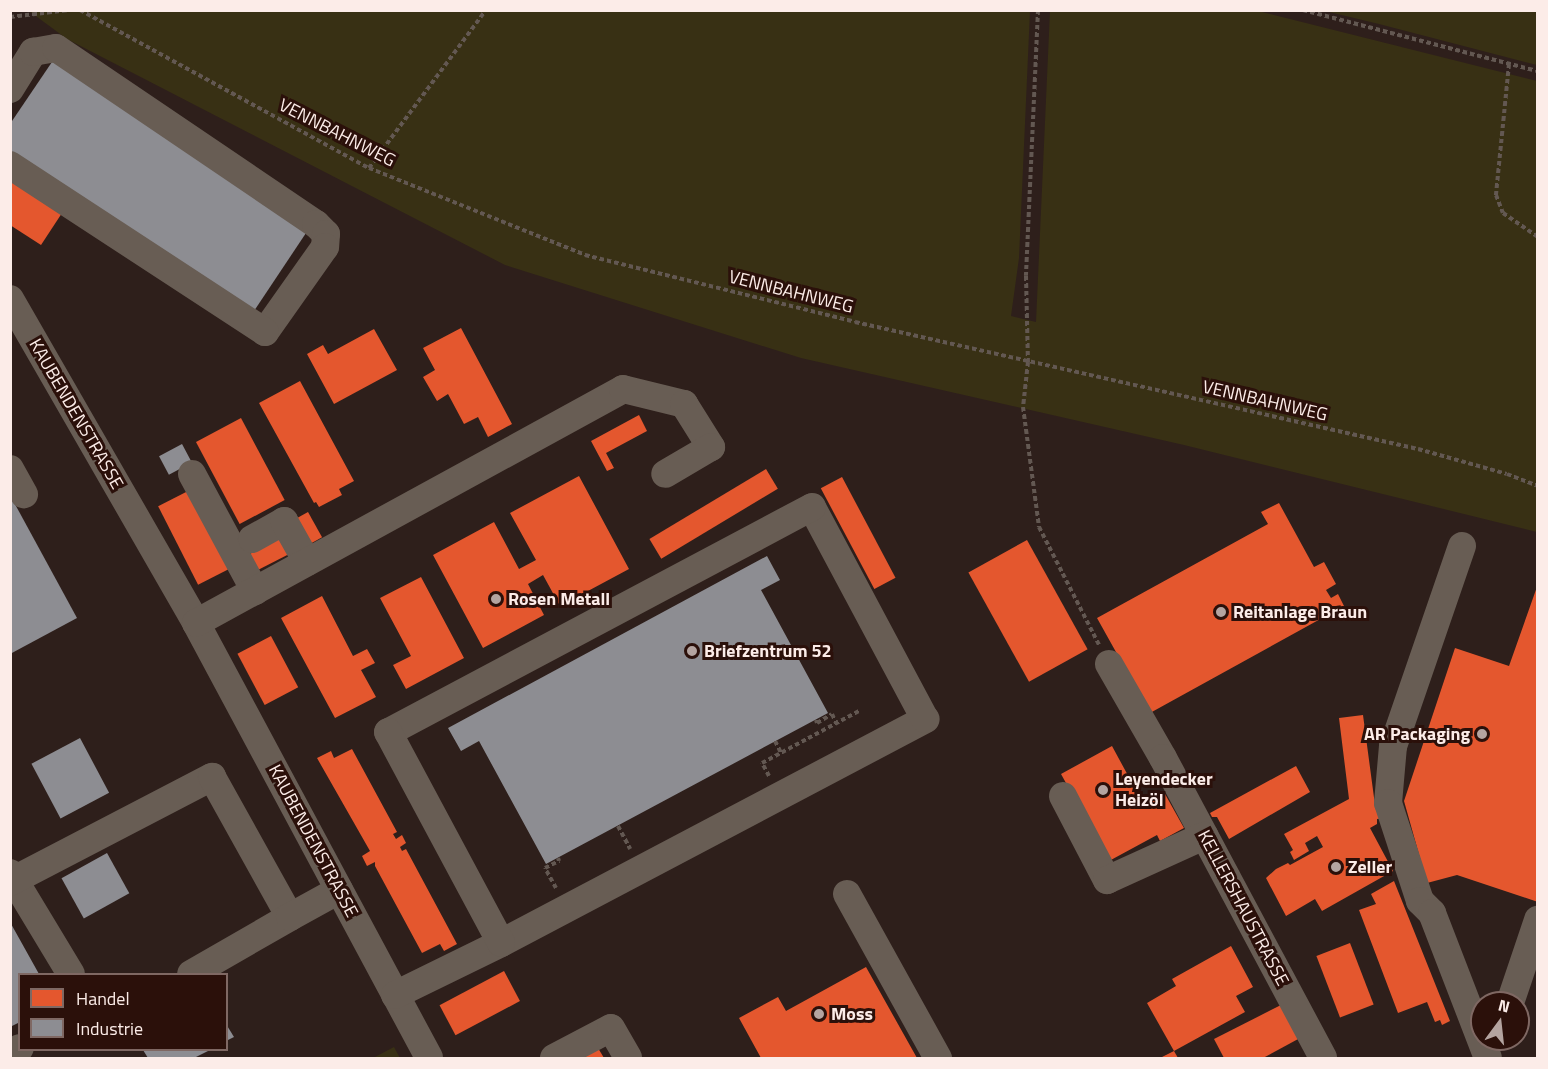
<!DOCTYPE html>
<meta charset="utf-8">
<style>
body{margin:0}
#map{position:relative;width:1548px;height:1069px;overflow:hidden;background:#2e1f1b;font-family:"Titillium Web",sans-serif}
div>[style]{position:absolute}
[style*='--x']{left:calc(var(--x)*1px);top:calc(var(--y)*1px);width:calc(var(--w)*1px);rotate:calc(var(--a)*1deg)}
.green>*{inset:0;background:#383014}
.shops>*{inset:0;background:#e4572e;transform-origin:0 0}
.industry>*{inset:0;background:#8d8d92;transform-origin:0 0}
.path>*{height:4px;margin-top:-2px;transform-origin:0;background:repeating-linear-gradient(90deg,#635852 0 4.5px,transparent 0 7.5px)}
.minor>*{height:28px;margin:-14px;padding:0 14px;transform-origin:14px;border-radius:14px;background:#685d54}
.dots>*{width:16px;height:16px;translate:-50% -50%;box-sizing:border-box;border:3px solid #2b100a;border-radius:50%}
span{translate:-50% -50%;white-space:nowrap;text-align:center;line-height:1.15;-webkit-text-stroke:6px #2b100a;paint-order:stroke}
.street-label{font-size:18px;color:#fcece8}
.poi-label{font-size:18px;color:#fcece8;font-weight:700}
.left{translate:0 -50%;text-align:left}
.right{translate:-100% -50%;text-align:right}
.frame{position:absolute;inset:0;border:12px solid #fcece8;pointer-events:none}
.legend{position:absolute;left:18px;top:973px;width:210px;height:78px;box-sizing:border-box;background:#2b100a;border:2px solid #7f6863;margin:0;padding:8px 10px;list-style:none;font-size:18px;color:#fcece8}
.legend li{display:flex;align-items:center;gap:12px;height:30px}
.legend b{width:30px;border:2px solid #7f6863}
.north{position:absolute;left:1470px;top:991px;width:60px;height:60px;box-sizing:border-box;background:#2b100a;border:2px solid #7f6863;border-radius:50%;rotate:15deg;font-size:16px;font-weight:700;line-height:24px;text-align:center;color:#fcece8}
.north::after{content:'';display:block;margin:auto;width:21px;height:27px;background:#b4a4a0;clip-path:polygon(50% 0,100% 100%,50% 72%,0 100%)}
</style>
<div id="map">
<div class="green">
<i style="clip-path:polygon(29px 11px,1030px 11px,1019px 258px,1011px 316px,1036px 322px,1050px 11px,1258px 11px,1537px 81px,1537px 532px,1184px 445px,801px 358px,505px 265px,67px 39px)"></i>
<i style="clip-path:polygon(1325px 11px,1537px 11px,1537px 65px,1379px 24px)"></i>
<i style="clip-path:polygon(394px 1047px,400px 1058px,373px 1058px)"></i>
</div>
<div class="shops">
<i style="clip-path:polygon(10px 179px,62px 213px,41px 245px,10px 225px)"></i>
<i style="clip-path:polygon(461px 328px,512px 424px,488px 437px,478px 417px,464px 424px,448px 394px,437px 401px,423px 377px,435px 370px,423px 348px)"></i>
<i style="clip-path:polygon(374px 329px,397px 370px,334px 404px,307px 354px,323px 345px,328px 354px)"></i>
<i style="clip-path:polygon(300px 381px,354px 481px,339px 489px,342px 495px,319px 507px,316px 502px,314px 503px,259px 403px)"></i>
<i style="clip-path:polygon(639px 415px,647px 431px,606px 453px,614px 468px,607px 471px,591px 441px)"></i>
<i style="left:241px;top:418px;width:93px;height:51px;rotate:62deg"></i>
<i style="left:766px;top:469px;width:23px;height:136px;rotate:59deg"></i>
<i style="clip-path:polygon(579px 476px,629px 569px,560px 606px,543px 575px,528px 584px,544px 615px,483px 648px,433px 555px,494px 522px,519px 569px,536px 560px,510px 513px)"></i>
<i style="left:842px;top:477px;width:114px;height:24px;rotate:62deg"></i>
<i style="left:192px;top:489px;width:88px;height:38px;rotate:63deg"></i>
<i style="clip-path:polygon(1279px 503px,1314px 567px,1324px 562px,1336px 584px,1326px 590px,1331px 598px,1338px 594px,1344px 606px,1150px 713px,1097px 618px,1268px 524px,1261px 512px)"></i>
<i style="left:308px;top:512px;width:29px;height:17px;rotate:61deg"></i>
<i style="left:281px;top:538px;width:18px;height:40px;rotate:63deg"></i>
<i style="left:1027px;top:540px;width:125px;height:67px;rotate:61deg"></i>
<i style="clip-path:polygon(421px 577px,464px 658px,406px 689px,393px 665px,411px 656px,380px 598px)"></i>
<i style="clip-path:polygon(1538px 584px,1538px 902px,1457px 875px,1427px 883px,1404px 801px,1455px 648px,1509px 666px)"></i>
<i style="clip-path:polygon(322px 596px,353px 656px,367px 649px,375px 663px,361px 670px,376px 697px,335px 718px,281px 618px)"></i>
<i style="left:271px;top:636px;width:58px;height:38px;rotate:62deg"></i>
<i style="clip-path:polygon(1363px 715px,1375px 805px,1386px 818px,1377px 819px,1377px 824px,1370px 828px,1393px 871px,1322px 911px,1315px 899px,1286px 916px,1266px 878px,1276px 869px,1288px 863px,1290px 865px,1323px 847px,1317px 836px,1305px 843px,1309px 851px,1294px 860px,1290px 852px,1293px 850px,1284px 834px,1349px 799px,1339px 718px)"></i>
<i style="clip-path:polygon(1112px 746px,1144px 805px,1165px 794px,1184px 828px,1160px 841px,1157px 835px,1109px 861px,1061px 774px)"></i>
<i style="clip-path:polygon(352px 749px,397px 832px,393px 834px,396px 839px,402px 835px,406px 843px,400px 847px,402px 851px,406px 849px,457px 944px,444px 951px,440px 944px,422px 953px,375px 866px,375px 862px,367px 866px,362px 856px,370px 851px,317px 758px,331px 751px,334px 758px)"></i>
<i style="clip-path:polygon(1296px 766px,1310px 792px,1229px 839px,1217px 817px,1212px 817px,1210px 813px)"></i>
<i style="clip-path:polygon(1394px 881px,1450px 1021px,1442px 1025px,1440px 1020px,1435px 1022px,1427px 1002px,1398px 1013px,1359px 910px,1376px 904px,1371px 894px)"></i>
<i style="left:1350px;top:943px;width:66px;height:36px;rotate:69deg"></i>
<i style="clip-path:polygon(1231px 946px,1253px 987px,1236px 996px,1245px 1012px,1174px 1051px,1147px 1003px,1176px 986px,1172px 979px)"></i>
<i style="clip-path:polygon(866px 967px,917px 1058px,761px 1058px,739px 1018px,778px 997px,786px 1011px)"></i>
<i style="left:504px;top:971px;width:34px;height:73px;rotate:62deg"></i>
<i style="clip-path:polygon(1281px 1005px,1300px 1038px,1263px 1058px,1224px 1058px,1214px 1039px)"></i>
<i style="clip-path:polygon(598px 1048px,604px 1058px,578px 1058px)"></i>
<i style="clip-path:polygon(1174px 1051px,1178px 1058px,1160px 1058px)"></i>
</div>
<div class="industry">
<i style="clip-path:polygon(54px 59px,310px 227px,250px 317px,10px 160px,10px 124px)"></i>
<i style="left:182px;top:444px;width:21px;height:26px;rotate:62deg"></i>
<i style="clip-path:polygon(10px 495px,77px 618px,10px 654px)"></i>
<i style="clip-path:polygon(767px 556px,780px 580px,761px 590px,828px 713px,546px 864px,479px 741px,461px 751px,448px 728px)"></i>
<i style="left:80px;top:738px;width:62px;height:55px;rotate:62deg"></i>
<i style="left:107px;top:853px;width:46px;height:52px;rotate:61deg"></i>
<i style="clip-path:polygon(10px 922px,39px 974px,20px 974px,20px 1022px,10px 1027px)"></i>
<i style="clip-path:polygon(226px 1024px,234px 1037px,226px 1041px)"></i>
<i style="clip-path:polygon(143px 1050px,210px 1050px,194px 1058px,148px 1058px)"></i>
</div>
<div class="path">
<i style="--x:80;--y:10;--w:329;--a:28.7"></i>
<i style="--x:369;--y:168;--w:233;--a:21.9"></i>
<i style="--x:585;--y:255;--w:278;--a:13.9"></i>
<i style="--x:855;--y:322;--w:577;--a:12.71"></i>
<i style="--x:1418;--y:449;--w:92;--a:15.7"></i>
<i style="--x:1507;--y:474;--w:33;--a:21"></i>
<i style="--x:1038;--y:10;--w:266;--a:92.6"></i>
<i style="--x:1026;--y:276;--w:86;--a:88.7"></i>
<i style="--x:1028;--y:362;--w:45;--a:96.3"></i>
<i style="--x:1023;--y:407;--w:121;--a:82.4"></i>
<i style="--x:1039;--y:527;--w:132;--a:63"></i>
<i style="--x:1303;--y:10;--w:243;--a:14.6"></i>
<i style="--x:10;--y:17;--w:59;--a:-6.8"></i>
<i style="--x:1509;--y:64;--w:132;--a:95.7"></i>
<i style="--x:1496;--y:195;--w:19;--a:69"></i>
<i style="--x:1503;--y:213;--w:42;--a:34.4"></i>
<i style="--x:369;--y:168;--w:197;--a:-53.5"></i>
<i style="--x:816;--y:720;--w:3;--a:72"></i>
<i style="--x:817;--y:723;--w:17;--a:-31"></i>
<i style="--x:832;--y:714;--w:10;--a:66"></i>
<i style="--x:775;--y:741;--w:13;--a:63"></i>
<i style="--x:769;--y:776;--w:15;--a:-118"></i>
<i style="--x:762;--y:763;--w:110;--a:-28.2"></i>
<i style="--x:618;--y:826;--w:26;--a:62"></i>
<i style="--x:556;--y:888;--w:23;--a:-119"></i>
<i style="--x:545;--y:868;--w:16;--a:-27"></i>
<i style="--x:559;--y:861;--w:3;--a:-108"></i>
</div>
<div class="minor">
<i style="--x:10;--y:89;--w:44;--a:-58.1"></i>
<i style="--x:33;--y:52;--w:23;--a:-10"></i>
<i style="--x:56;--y:48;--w:314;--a:34.1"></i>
<i style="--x:316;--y:224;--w:14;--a:45"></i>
<i style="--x:326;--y:234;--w:13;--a:94"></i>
<i style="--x:325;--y:247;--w:104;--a:125.2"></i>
<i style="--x:265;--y:332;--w:305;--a:-146.8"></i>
<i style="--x:10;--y:299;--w:374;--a:60.1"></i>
<i style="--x:196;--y:623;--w:493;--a:61.8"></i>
<i style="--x:10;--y:469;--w:29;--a:61"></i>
<i style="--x:192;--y:474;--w:133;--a:61.7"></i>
<i style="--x:252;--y:539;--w:37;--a:-29"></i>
<i style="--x:284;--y:521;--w:47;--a:60.7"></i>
<i style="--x:1462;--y:546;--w:212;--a:109"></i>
<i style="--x:1393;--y:746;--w:57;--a:95"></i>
<i style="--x:1388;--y:803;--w:103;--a:71.9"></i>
<i style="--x:1420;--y:901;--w:17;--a:45"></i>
<i style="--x:1432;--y:913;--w:155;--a:68.9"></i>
<i style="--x:196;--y:623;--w:487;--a:-28.7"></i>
<i style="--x:623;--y:389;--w:63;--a:13.8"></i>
<i style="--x:684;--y:404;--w:51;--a:57.9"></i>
<i style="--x:711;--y:447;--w:53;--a:149.6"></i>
<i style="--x:1109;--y:664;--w:108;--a:60.1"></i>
<i style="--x:1163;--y:758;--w:340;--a:61.9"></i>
<i style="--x:1063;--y:796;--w:95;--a:62.4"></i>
<i style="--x:1107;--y:880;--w:107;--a:-24.4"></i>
<i style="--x:10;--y:873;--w:118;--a:58.9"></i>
<i style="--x:10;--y:882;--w:228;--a:-27.5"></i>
<i style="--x:212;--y:777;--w:160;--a:60.9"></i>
<i style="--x:290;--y:917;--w:114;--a:150.1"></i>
<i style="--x:847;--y:894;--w:188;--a:61"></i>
<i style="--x:290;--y:917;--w:56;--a:-28.9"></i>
<i style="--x:395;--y:995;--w:118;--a:-26.1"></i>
<i style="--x:501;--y:943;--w:480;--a:-27.8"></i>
<i style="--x:925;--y:719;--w:240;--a:-118.1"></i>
<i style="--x:812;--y:507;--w:480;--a:152"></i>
<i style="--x:388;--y:732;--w:239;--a:61.8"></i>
<i style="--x:1510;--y:1003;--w:88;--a:-71.4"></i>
<i style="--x:10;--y:1053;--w:11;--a:-27"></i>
<i style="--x:554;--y:1058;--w:64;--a:-27.8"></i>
<i style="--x:611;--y:1028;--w:34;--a:60"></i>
</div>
<div class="dots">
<i style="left:496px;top:599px;background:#b4a4a0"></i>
<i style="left:1221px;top:612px;background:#b4a4a0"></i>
<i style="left:692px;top:651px;background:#b4a4a0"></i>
<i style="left:1482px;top:734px;background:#b4a4a0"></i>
<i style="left:1103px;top:790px;background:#b4a4a0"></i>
<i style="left:1336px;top:867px;background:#b4a4a0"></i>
<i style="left:819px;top:1014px;background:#b4a4a0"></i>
</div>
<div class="street-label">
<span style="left:337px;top:133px;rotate:27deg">VENNBAHNWEG</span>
<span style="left:791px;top:292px;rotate:14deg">VENNBAHNWEG</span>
<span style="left:1265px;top:401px;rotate:13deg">VENNBAHNWEG</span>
<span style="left:76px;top:414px;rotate:60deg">KAUBENDENSTRASSE</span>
<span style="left:313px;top:841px;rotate:62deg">KAUBENDENSTRASSE</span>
<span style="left:1243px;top:908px;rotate:62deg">KELLERSHAUSTRASSE</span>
</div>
<div class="poi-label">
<span class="left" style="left:508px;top:599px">Rosen Metall</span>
<span class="left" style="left:1233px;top:612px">Reitanlage Braun</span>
<span class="left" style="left:704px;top:651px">Briefzentrum 52</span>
<span class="right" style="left:1470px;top:734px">AR Packaging</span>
<span class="left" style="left:1115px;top:790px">Leyendecker<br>Heizöl</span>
<span class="left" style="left:1348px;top:867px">Zeller</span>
<span class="left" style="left:831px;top:1014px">Moss</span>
</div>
<div class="frame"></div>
<ul class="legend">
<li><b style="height:16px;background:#e4572e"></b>Handel</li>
<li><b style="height:16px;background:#8d8d92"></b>Industrie</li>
</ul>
<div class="north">N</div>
</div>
